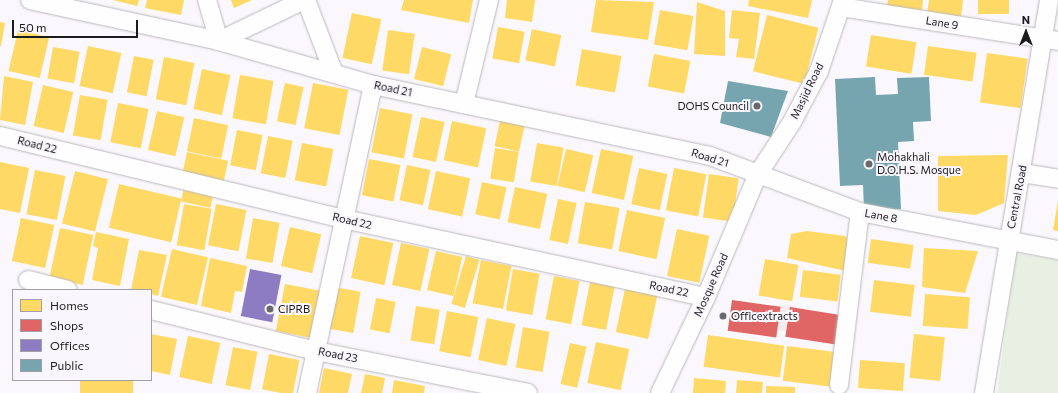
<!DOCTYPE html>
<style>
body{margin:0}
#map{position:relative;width:1058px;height:393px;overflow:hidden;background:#faf8fc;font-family:Commissioner,sans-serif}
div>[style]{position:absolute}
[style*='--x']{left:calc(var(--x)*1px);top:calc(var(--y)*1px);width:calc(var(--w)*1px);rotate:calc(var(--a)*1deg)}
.commercial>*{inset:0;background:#f8ebec;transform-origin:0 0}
.green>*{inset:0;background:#e8f0e4}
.homes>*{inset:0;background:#ffd966;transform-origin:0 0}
.shops>*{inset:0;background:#e06666;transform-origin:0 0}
.offices>*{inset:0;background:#8e7cc3;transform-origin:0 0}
.public>*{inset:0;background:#76a5af}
.roads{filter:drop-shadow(0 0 1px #bab8bb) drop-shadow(0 0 1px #bab8bb)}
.street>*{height:18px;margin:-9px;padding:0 9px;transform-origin:9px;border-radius:9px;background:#fefeff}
.dots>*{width:11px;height:11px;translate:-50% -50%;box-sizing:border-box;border:2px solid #f9f7fd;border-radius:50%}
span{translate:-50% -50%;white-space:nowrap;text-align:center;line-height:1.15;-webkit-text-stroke:4px #f9f7fd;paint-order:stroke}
.street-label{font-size:11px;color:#1b1a1d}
.poi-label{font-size:11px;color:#1b1a1d}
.right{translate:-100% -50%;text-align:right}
.left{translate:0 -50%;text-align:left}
.legend{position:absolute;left:12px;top:289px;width:140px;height:92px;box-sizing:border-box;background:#f9f7fd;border:1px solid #a09fa3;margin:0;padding:5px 7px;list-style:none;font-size:12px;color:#1b1a1d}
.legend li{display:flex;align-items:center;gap:8px;height:20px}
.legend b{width:20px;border:1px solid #a09fa3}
.north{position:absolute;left:1006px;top:12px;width:40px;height:40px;-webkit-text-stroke:3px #f9f7fd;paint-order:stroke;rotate:0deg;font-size:11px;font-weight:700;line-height:16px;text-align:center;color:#1b1a1d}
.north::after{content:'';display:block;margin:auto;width:14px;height:18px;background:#1b1a1d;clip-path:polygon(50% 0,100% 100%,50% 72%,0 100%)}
.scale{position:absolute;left:12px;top:20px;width:126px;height:18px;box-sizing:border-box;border:2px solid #1b1a1d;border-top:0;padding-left:5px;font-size:12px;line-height:14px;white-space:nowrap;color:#1b1a1d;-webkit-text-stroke:3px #f9f7fd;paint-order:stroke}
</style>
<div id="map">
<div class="commercial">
<i style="left:751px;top:305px;width:45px;height:25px;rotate:1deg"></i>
</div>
<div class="green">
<i style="clip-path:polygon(1016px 253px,1058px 260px,1058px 393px,997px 393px)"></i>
</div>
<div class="homes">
<i style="clip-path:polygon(113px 0,139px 0,137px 6px)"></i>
<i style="clip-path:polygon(147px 0,184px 0,181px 15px,145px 8px)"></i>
<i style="clip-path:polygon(231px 0,252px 0,234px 8px)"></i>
<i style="clip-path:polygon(404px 0,473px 0,469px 23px,401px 10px)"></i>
<i style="clip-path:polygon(507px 0,535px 0,532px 22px,505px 18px)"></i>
<i style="clip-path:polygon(596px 0,654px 2px,648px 40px,591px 32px)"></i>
<i style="clip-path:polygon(749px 0,812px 0,808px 18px,748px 6px)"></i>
<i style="clip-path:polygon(888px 0,923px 0,922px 11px,887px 7px)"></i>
<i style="clip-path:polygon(929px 0,963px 0,961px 18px,927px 13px)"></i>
<i style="left:978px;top:0;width:31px;height:14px"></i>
<i style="clip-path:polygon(697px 2px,725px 11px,725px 56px,694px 54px)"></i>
<i style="left:660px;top:10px;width:34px;height:35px;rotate:10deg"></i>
<i style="clip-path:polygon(732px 10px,760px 13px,754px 59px,736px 57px,739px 39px,729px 38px)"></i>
<i style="left:352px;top:13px;width:30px;height:46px;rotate:12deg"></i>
<i style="left:767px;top:15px;width:53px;height:58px;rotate:14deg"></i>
<i style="clip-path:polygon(0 22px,5px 23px,1px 46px,0 46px)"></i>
<i style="left:498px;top:27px;width:27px;height:32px;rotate:10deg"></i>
<i style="left:532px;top:29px;width:30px;height:32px;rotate:12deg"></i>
<i style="left:18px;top:30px;width:32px;height:42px;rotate:13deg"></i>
<i style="left:388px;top:30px;width:27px;height:41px;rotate:8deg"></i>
<i style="left:871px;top:35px;width:46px;height:32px;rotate:9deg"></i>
<i style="left:88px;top:46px;width:34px;height:41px;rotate:12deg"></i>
<i style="left:928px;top:46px;width:49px;height:29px;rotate:8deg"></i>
<i style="left:53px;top:47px;width:27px;height:32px;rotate:10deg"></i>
<i style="left:422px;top:47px;width:30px;height:33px;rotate:14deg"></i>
<i style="left:582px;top:49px;width:40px;height:37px;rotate:10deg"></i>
<i style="left:987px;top:53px;width:41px;height:50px;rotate:8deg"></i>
<i style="left:654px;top:54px;width:37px;height:33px;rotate:11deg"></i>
<i style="left:134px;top:56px;width:20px;height:37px;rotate:11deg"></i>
<i style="left:164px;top:57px;width:31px;height:43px;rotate:11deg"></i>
<i style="left:202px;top:69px;width:29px;height:41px;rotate:12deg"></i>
<i style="left:240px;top:75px;width:34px;height:44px;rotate:10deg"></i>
<i style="clip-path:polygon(4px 76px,33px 82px,25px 125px,0 120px)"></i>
<i style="left:285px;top:83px;width:19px;height:39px;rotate:12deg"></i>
<i style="left:313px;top:83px;width:36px;height:46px;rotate:11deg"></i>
<i style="left:43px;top:85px;width:31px;height:42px;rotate:13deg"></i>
<i style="left:80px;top:95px;width:28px;height:41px;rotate:10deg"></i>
<i style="left:118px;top:103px;width:31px;height:40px;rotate:11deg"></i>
<i style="left:380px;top:108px;width:33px;height:45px;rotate:11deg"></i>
<i style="left:157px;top:111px;width:28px;height:40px;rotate:13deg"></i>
<i style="left:501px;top:116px;width:25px;height:31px;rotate:12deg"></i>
<i style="left:421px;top:117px;width:24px;height:41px;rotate:12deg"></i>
<i style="left:194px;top:118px;width:35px;height:34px;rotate:12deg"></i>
<i style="left:452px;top:121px;width:35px;height:40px;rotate:12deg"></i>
<i style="left:237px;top:130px;width:26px;height:36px;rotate:11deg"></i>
<i style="left:268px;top:136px;width:25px;height:38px;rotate:11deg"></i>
<i style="left:302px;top:143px;width:32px;height:38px;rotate:11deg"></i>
<i style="left:537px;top:143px;width:27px;height:39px;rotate:10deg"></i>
<i style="left:495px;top:148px;width:24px;height:31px;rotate:9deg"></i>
<i style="left:566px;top:149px;width:28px;height:38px;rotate:13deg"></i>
<i style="left:601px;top:149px;width:33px;height:45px;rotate:12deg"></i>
<i style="left:187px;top:152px;width:42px;height:25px;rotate:12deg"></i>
<i style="clip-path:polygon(1008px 155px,1004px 203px,976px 215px,938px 211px,938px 156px)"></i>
<i style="left:369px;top:159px;width:32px;height:37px;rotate:11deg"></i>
<i style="clip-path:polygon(0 162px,29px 168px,20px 213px,0 209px)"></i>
<i style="left:407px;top:165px;width:24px;height:36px;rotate:12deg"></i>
<i style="left:639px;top:168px;width:29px;height:37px;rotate:12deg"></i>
<i style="left:674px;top:168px;width:33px;height:43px;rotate:11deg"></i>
<i style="left:35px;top:170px;width:31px;height:45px;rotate:11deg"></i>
<i style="left:75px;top:171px;width:34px;height:54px;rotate:14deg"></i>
<i style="left:436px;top:171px;width:35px;height:39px;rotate:12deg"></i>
<i style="left:709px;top:174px;width:30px;height:44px;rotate:8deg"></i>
<i style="left:482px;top:182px;width:25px;height:33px;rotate:12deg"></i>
<i style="left:185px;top:183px;width:30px;height:19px;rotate:12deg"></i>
<i style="left:119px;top:184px;width:64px;height:45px;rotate:13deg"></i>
<i style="left:515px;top:187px;width:33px;height:36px;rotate:12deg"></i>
<i style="left:558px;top:199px;width:19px;height:42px;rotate:12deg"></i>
<i style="clip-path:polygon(1058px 201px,1058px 231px,1053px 230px)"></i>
<i style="left:585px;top:202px;width:35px;height:42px;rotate:10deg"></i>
<i style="left:184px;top:204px;width:28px;height:42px;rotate:10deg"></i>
<i style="left:216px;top:204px;width:31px;height:42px;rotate:11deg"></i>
<i style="left:627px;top:210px;width:39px;height:42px;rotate:12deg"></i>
<i style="left:21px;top:218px;width:34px;height:44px;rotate:12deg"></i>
<i style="left:253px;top:218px;width:27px;height:41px;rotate:10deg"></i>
<i style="left:290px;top:227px;width:32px;height:40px;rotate:13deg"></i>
<i style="left:60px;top:228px;width:34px;height:51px;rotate:12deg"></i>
<i style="left:677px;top:229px;width:33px;height:48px;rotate:12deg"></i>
<i style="clip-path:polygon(807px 231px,845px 236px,851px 241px,846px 271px,787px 258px,791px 234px)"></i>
<i style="clip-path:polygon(96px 232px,129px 239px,120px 286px,92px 280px,98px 248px,93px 246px)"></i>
<i style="left:360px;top:236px;width:34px;height:43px;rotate:12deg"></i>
<i style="left:871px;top:239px;width:43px;height:24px;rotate:8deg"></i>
<i style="left:401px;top:243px;width:29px;height:43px;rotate:12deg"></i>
<i style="clip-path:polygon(924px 248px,978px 251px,965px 293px,922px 287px)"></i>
<i style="left:172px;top:249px;width:37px;height:49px;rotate:13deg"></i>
<i style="clip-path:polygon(139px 250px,167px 255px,158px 296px,151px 294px,151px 290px,131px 290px)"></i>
<i style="left:436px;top:251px;width:27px;height:40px;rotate:13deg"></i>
<i style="left:466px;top:256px;width:14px;height:50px;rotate:17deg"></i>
<i style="clip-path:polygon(210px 258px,247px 266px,242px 292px,235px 291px,231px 313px,201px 306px)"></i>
<i style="left:765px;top:259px;width:34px;height:37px;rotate:10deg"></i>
<i style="left:481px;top:260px;width:31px;height:44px;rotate:11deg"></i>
<i style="left:513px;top:269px;width:27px;height:42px;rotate:10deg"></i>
<i style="left:803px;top:270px;width:38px;height:27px;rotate:7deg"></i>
<i style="left:554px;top:276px;width:26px;height:44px;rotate:11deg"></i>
<i style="left:874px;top:280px;width:41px;height:32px;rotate:7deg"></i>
<i style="left:590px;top:282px;width:25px;height:44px;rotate:11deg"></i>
<i style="left:285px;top:284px;width:36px;height:48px;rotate:11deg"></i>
<i style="left:334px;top:287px;width:27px;height:42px;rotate:10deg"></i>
<i style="left:625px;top:289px;width:33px;height:44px;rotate:12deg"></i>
<i style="left:925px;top:294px;width:45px;height:32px;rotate:4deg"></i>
<i style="left:376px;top:298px;width:20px;height:32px;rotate:11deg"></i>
<i style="left:416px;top:306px;width:24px;height:35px;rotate:9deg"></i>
<i style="left:447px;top:311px;width:32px;height:41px;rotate:11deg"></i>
<i style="left:487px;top:318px;width:29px;height:43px;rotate:12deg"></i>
<i style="left:523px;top:327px;width:27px;height:41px;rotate:10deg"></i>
<i style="clip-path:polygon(151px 334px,177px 339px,170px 375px,151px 371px)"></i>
<i style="left:914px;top:334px;width:31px;height:44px;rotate:6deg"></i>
<i style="left:708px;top:335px;width:77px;height:32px;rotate:8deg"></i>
<i style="left:188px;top:336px;width:33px;height:42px;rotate:12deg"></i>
<i style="left:596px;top:342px;width:34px;height:42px;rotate:12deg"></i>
<i style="left:570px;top:343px;width:17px;height:42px;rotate:13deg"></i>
<i style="left:787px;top:346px;width:49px;height:35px;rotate:7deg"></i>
<i style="left:233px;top:347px;width:25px;height:39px;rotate:11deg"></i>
<i style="left:269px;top:354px;width:31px;height:36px;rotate:11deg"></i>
<i style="left:860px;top:360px;width:45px;height:28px;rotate:4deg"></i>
<i style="clip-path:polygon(324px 368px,352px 374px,348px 393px,319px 393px)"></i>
<i style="clip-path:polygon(365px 374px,385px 378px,382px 393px,361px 393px)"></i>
<i style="clip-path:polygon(694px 378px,726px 381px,725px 393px,693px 393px)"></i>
<i style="left:80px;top:380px;width:53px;height:13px"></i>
<i style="clip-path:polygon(394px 380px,425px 386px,424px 393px,392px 393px)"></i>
<i style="clip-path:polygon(737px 380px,763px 382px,762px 393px,736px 393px)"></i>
<i style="clip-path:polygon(766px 386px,795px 387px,795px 393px,766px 393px)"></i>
</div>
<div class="shops">
<i style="left:732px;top:300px;width:49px;height:31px;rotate:8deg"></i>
<i style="left:790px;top:307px;width:51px;height:30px;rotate:9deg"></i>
</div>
<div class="offices">
<i style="left:250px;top:269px;width:32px;height:48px;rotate:11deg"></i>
</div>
<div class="public">
<i style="clip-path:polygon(875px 77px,876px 95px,898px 94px,897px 78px,929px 77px,931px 121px,913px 122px,914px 141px,898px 142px,901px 209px,864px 210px,863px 185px,840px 186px,835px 79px)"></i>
<i style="clip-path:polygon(728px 81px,788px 91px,771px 137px,720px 123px)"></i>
</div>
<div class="roads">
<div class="street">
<i style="--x:30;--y:0;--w:193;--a:12.2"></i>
<i style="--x:219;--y:41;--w:160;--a:15.9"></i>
<i style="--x:373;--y:85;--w:344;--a:11.9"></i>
<i style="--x:710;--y:156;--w:160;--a:20.5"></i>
<i style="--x:860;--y:212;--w:202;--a:10.9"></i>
<i style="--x:207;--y:0;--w:43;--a:73.7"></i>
<i style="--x:219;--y:41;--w:94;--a:-25.8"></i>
<i style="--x:306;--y:0;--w:76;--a:69.2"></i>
<i style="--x:841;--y:7;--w:220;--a:8.9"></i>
<i style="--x:464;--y:104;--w:107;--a:-76.5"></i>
<i style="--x:0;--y:136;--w:354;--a:13.6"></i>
<i style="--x:344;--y:219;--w:370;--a:12.2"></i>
<i style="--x:1022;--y:173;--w:36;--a:9"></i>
<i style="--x:28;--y:280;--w:41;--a:14"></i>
<i style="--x:151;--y:310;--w:170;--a:14"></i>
<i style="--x:316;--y:351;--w:216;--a:11.2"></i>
<i style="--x:839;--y:385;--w:174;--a:-83.1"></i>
<i style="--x:307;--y:393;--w:315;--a:-77.9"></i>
<i style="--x:660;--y:393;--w:106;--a:-64.4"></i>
<i style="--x:706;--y:297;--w:134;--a:-67.1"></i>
<i style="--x:758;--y:174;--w:62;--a:-56.8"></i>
<i style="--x:792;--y:122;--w:58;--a:-62.1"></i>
<i style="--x:819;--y:71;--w:75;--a:-71.3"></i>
<i style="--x:984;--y:393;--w:398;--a:-80.6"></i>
</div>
</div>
<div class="dots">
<i style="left:757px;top:106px;background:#69686b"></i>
<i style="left:869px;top:164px;background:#69686b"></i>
<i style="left:270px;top:309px;background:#69686b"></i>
<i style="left:723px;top:316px;background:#69686b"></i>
</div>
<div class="street-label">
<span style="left:942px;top:23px;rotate:9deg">Lane 9</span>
<span style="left:393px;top:89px;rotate:12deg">Road 21</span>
<span style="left:807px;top:91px;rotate:-64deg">Masjid Road</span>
<span style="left:37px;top:145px;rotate:14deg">Road 22</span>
<span style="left:710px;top:158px;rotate:17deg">Road 21</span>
<span style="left:1017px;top:197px;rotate:-79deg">Central Road</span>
<span style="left:881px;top:216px;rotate:11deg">Lane 8</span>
<span style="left:352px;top:221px;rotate:13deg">Road 22</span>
<span style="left:711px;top:285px;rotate:-66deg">Mosque Road</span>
<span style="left:669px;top:289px;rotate:12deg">Road 22</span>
<span style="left:338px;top:355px;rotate:11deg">Road 23</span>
</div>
<div class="poi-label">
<span class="right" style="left:749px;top:106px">DOHS Council</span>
<span class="left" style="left:877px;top:164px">Mohakhali<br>D.O.H.S. Mosque</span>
<span class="left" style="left:278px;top:309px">CIPRB</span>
<span class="left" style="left:731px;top:316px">Officextracts</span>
</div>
<ul class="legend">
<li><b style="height:11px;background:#ffd966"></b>Homes</li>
<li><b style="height:11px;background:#e06666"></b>Shops</li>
<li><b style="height:11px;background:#8e7cc3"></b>Offices</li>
<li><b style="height:11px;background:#76a5af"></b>Public</li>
</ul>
<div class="north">N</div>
<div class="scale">50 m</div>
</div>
